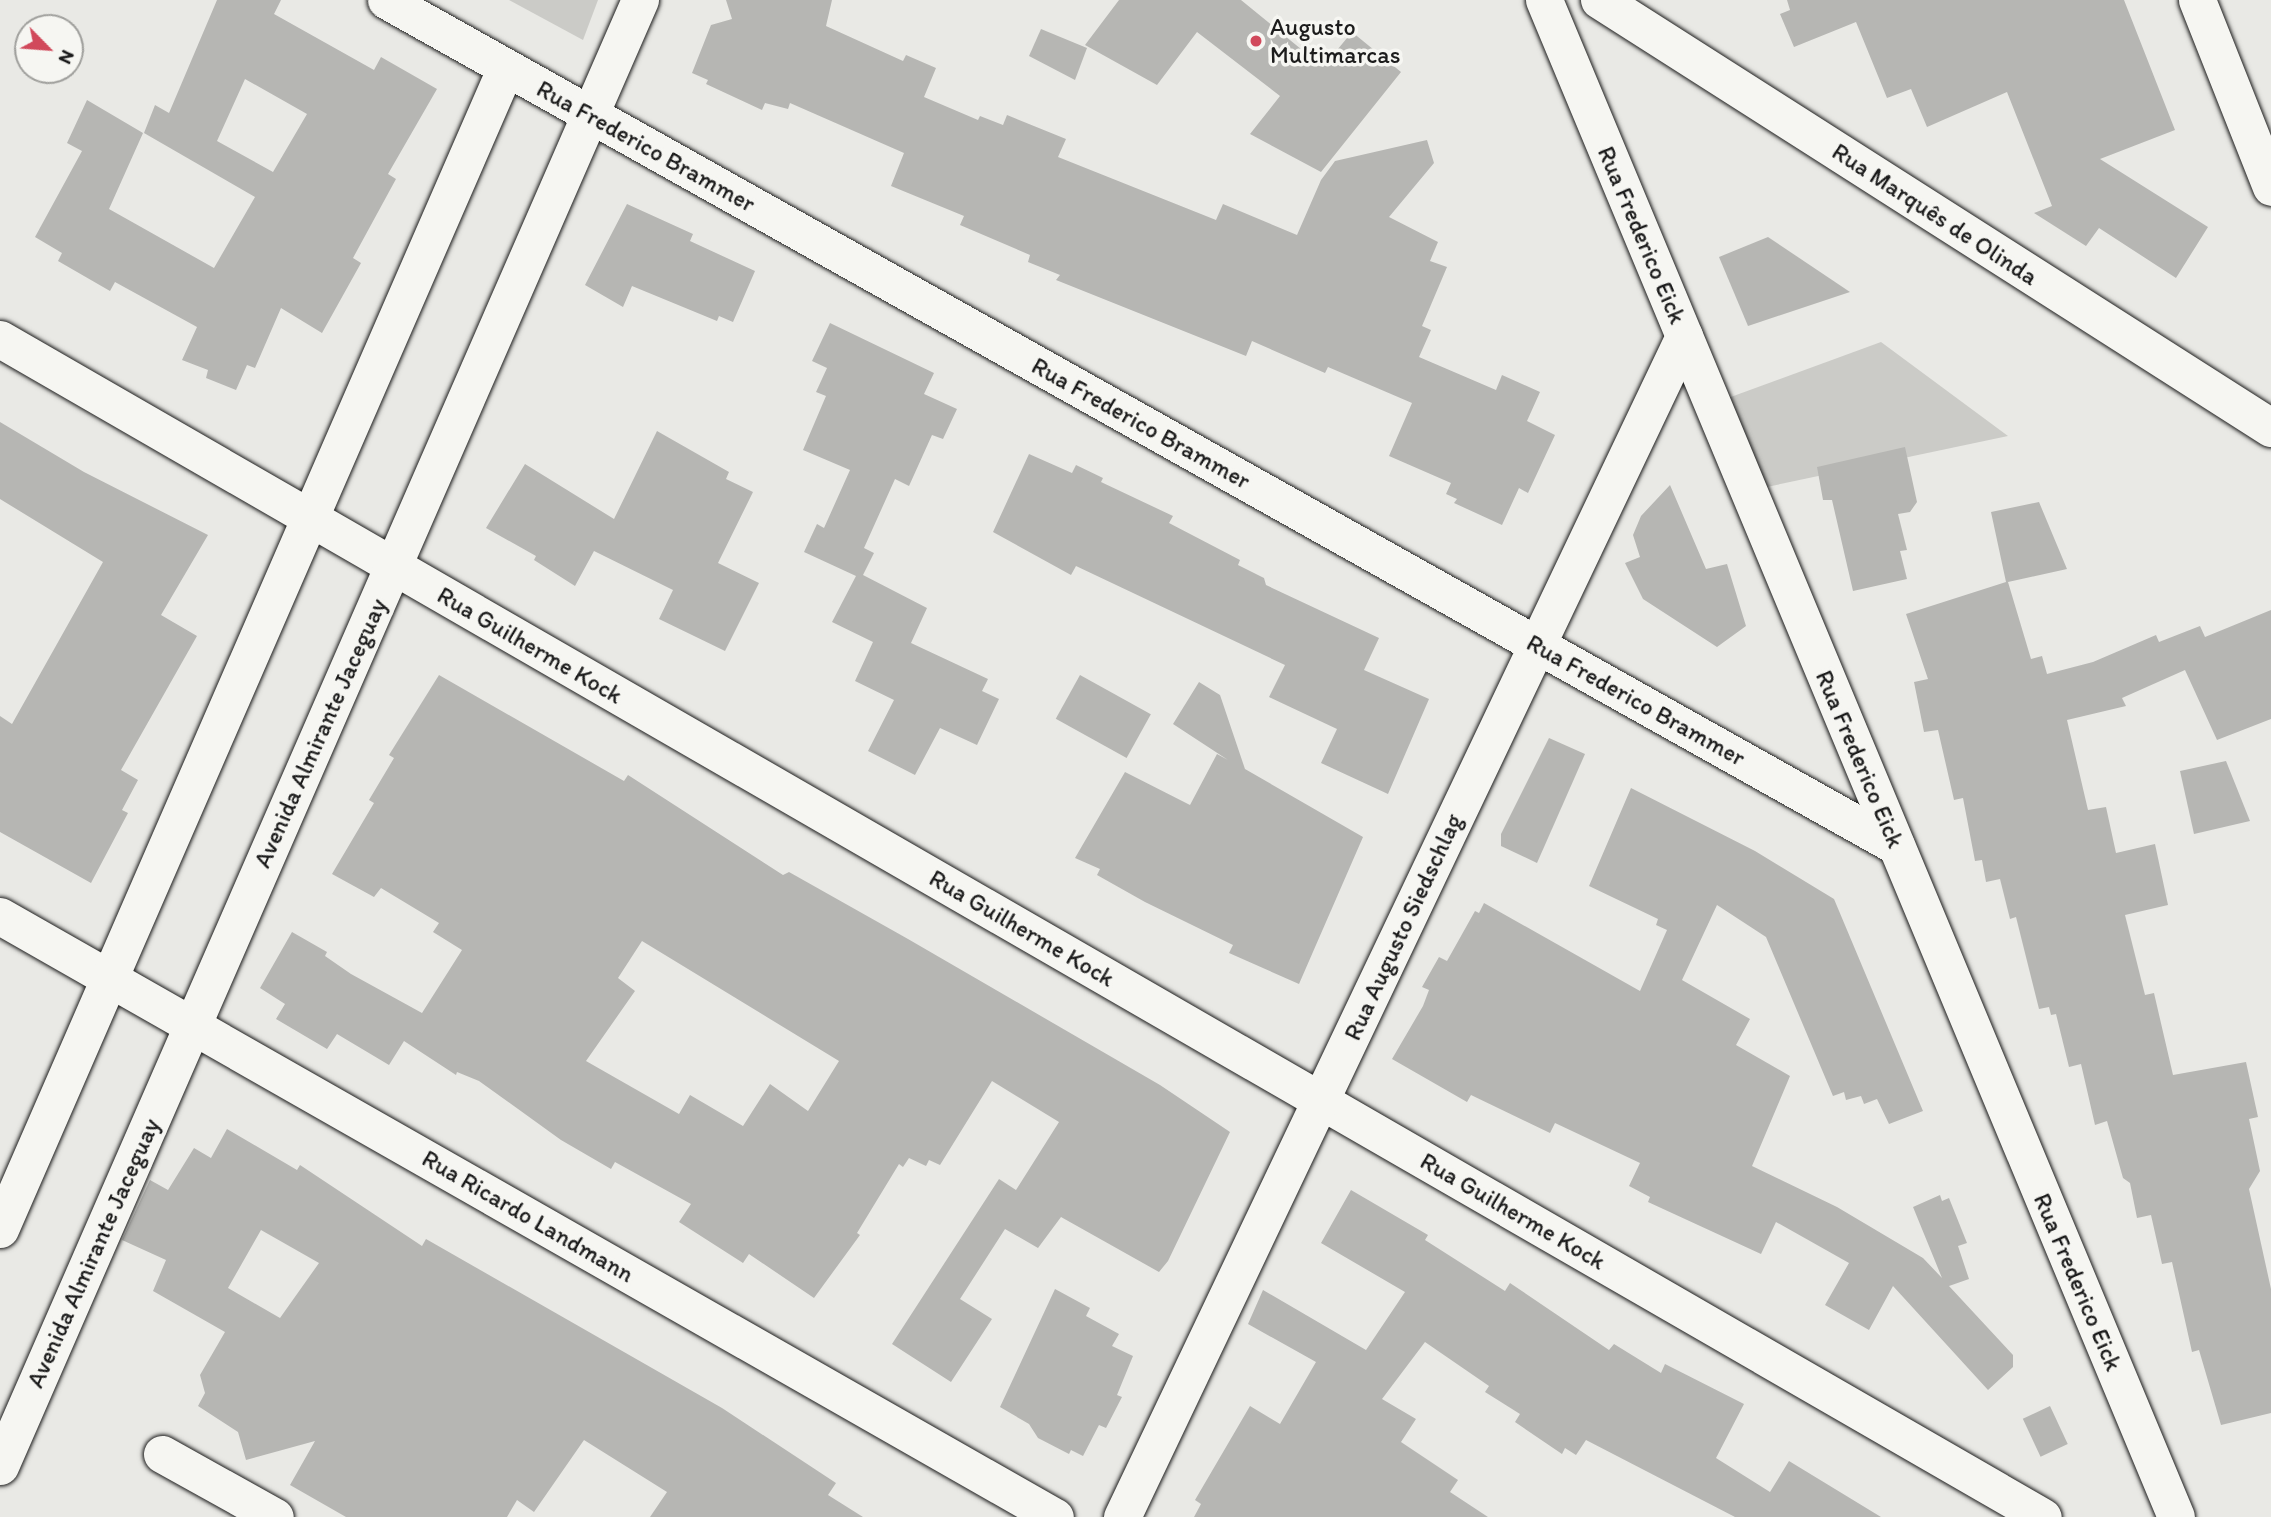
<!DOCTYPE html>
<meta charset="utf-8">
<style>
body{margin:0}
#map{position:relative;width:2271px;height:1517px;overflow:hidden;background:#e9e9e5;font-family:Itim,sans-serif}
div>[style]{position:absolute}
[style*='--x']{left:calc(var(--x)*1px);top:calc(var(--y)*1px);width:calc(var(--w)*1px);rotate:calc(var(--a)*1deg)}
.green>*{inset:0;background:#cbcbc7}
.building>*{inset:0;background:#b6b6b3;transform-origin:0 0}
.roads{filter:drop-shadow(0 0 2px #1c1c1c) drop-shadow(0 0 2px #1c1c1c)}
.minor>*{height:37px;margin:-18.5px;padding:0 18.5px;transform-origin:18.5px;border-radius:18.5px;background:#f6f6f2}
.primary>*{height:38px;margin:-19px;padding:0 19px;transform-origin:19px;border-radius:19px;background:#f6f6f2}
.dots>*{width:19px;height:19px;translate:-50% -50%;box-sizing:border-box;border:4px solid #f6f6f2;border-radius:50%}
span{translate:-50% -50%;white-space:nowrap;text-align:center;line-height:1.15;-webkit-text-stroke:7px #f6f6f2;paint-order:stroke}
.poi-label{font-size:24px;color:#1c1c1c}
.left{translate:0 -50%;text-align:left}
.street-label{font-size:24px;color:#1c1c1c}
.north{position:absolute;left:14px;top:14px;width:70px;height:70px;box-sizing:border-box;background:#f6f6f2;border:2px solid #9f9f9c;border-radius:50%;rotate:115deg;font-size:19px;font-weight:700;line-height:28px;text-align:center;color:#1c1c1c}
.north::after{content:'';display:block;margin:auto;width:24px;height:32px;background:#d1495b;clip-path:polygon(50% 0,100% 100%,50% 72%,0 100%)}
</style>
<div id="map">
<div class="green">
<i style="clip-path:polygon(509px 0,598px 0,583px 40px)"></i>
<i style="clip-path:polygon(1881px 342px,2008px 436px,1762px 488px,1728px 398px)"></i>
</div>
<div class="building">
<i style="clip-path:polygon(evenodd,217px 0,281px 0,274px 14px,374px 70px,381px 57px,437px 89px,388px 174px,396px 179px,353px 258px,361px 263px,322px 333px,281px 308px,255px 368px,247px 365px,236px 390px,206px 378px,208px 370px,182px 360px,197px 327px,115px 282px,110px 291px,58px 261px,62px 253px,35px 237px,82px 151px,67px 143px,87px 100px,143px 133px,109px 209px,214px 268px,255px 197px,144px 133px,155px 105px,169px 113px,217px 0,245px 79px,307px 114px,273px 172px,217px 141px,245px 79px)"></i>
<i style="clip-path:polygon(726px 0,832px 0,826px 26px,903px 61px,906px 55px,936px 68px,924px 97px,978px 120px,980px 116px,1003px 125px,1007px 115px,1066px 139px,1058px 157px,1216px 220px,1223px 204px,1297px 235px,1321px 180px,1335px 161px,1427px 140px,1434px 163px,1389px 217px,1438px 242px,1430px 261px,1447px 267px,1422px 326px,1431px 330px,1419px 357px,1496px 390px,1502px 375px,1540px 392px,1527px 421px,1555px 435px,1528px 493px,1519px 488px,1502px 525px,1454px 503px,1457px 499px,1446px 494px,1451px 483px,1389px 456px,1412px 403px,1328px 367px,1325px 373px,1252px 341px,1246px 356px,1056px 280px,1060px 275px,1028px 262px,1030px 255px,960px 225px,964px 216px,891px 186px,904px 153px,790px 103px,788px 109px,765px 103px,762px 110px,706px 84px,708px 80px,692px 73px,711px 25px,732px 19px)"></i>
<i style="clip-path:polygon(1119px 0,1241px 0,1323px 67px,1352px 32px,1401px 72px,1321px 172px,1250px 134px,1280px 96px,1197px 32px,1157px 85px,1085px 45px)"></i>
<i style="clip-path:polygon(1787px 0,2124px 0,2175px 130px,2100px 159px,2208px 227px,2176px 278px,2099px 228px,2086px 246px,2034px 213px,2052px 206px,2007px 92px,1927px 127px,1911px 89px,1887px 98px,1856px 22px,1794px 47px,1780px 14px,1790px 10px)"></i>
<i style="clip-path:polygon(1041px 29px,1087px 48px,1075px 80px,1029px 56px)"></i>
<i style="clip-path:polygon(627px 204px,693px 234px,690px 241px,755px 271px,733px 322px,719px 316px,717px 321px,632px 286px,623px 307px,585px 285px)"></i>
<i style="clip-path:polygon(1768px 237px,1850px 292px,1748px 326px,1719px 257px)"></i>
<i style="clip-path:polygon(830px 323px,934px 373px,924px 394px,957px 409px,943px 439px,932px 435px,909px 486px,895px 479px,864px 548px,874px 553px,863px 575px,927px 608px,911px 643px,988px 679px,982px 691px,999px 699px,977px 745px,940px 728px,915px 775px,868px 751px,894px 700px,855px 681px,873px 642px,832px 622px,856px 576px,804px 552px,817px 524px,824px 528px,850px 470px,803px 450px,826px 396px,816px 392px,827px 368px,812px 361px)"></i>
<i style="clip-path:polygon(0 422px,84px 472px,208px 535px,161px 615px,197px 636px,121px 770px,138px 780px,122px 810px,128px 813px,91px 883px,0 832px,0 716px,12px 724px,103px 562px,0 499px)"></i>
<i style="clip-path:polygon(657px 431px,729px 472px,726px 479px,753px 492px,718px 563px,759px 583px,725px 651px,659px 619px,673px 590px,594px 551px,575px 586px,534px 560px,536px 556px,486px 528px,525px 464px,614px 519px)"></i>
<i style="clip-path:polygon(1905px 447px,1917px 502px,1910px 512px,1898px 514px,1907px 550px,1900px 551px,1907px 579px,1853px 591px,1832px 500px,1823px 500px,1817px 467px)"></i>
<i style="clip-path:polygon(1029px 454px,1072px 473px,1076px 465px,1103px 478px,1101px 482px,1173px 516px,1169px 523px,1240px 560px,1238px 565px,1264px 578px,1266px 585px,1379px 638px,1364px 670px,1429px 699px,1388px 794px,1321px 763px,1337px 729px,1269px 697px,1285px 665px,1076px 566px,1071px 575px,993px 532px)"></i>
<i style="clip-path:polygon(1670px 485px,1706px 569px,1727px 564px,1746px 626px,1717px 647px,1643px 599px,1625px 563px,1640px 557px,1633px 535px,1641px 516px)"></i>
<i style="clip-path:polygon(2039px 502px,2067px 569px,2008px 582px,2031px 659px,2042px 656px,2047px 674px,2093px 662px,2156px 635px,2159px 642px,2200px 626px,2205px 637px,2271px 610px,2271px 719px,2217px 740px,2185px 670px,2122px 698px,2126px 706px,2067px 720px,2088px 810px,2106px 807px,2116px 853px,2155px 844px,2168px 905px,2125px 915px,2145px 995px,2154px 993px,2173px 1075px,2246px 1062px,2258px 1117px,2249px 1119px,2260px 1171px,2249px 1189px,2271px 1289px,2271px 1413px,2221px 1425px,2199px 1350px,2192px 1352px,2172px 1262px,2162px 1264px,2151px 1215px,2137px 1218px,2130px 1183px,2123px 1178px,2107px 1121px,2095px 1125px,2081px 1064px,2069px 1067px,2056px 1014px,2051px 1015px,2049px 1007px,2039px 1009px,2016px 917px,2010px 919px,2000px 879px,1986px 882px,1982px 860px,1975px 861px,1963px 798px,1954px 800px,1938px 730px,1924px 732px,1914px 682px,1928px 679px,1906px 614px,2006px 582px,1991px 512px)"></i>
<i style="clip-path:polygon(evenodd,439px 675px,624px 781px,628px 775px,783px 875px,789px 872px,908px 939px,1160px 1085px,1230px 1132px,1168px 1261px,1159px 1272px,1061px 1217px,1038px 1248px,1005px 1229px,960px 1299px,992px 1319px,951px 1382px,892px 1344px,999px 1179px,1016px 1190px,1059px 1122px,992px 1081px,940px 1165px,929px 1160px,926px 1166px,909px 1158px,903px 1167px,899px 1164px,857px 1233px,860px 1235px,814px 1298px,749px 1254px,743px 1263px,679px 1222px,691px 1204px,615px 1162px,611px 1169px,561px 1140px,479px 1081px,457px 1072px,456px 1075px,404px 1041px,389px 1065px,337px 1034px,327px 1049px,276px 1019px,285px 1004px,260px 988px,292px 932px,327px 952px,325px 956px,351px 974px,422px 1013px,462px 950px,433px 932px,439px 923px,381px 888px,374px 897px,332px 874px,374px 803px,369px 800px,394px 758px,389px 755px,439px 675px,642px 941px,839px 1061px,808px 1111px,770px 1084px,743px 1126px,690px 1095px,679px 1114px,586px 1061px,635px 991px,618px 978px,642px 941px)"></i>
<i style="left:1080px;top:675px;width:81px;height:50px;rotate:29deg"></i>
<i style="clip-path:polygon(1199px 682px,1220px 695px,1245px 769px,1363px 837px,1299px 984px,1229px 953px,1233px 945px,1145px 902px,1097px 875px,1100px 869px,1075px 858px,1125px 772px,1190px 805px,1217px 754px,1228px 760px,1173px 724px)"></i>
<i style="clip-path:polygon(1549px 738px,1585px 754px,1537px 863px,1501px 846px,1501px 834px)"></i>
<i style="clip-path:polygon(2226px 761px,2250px 821px,2194px 834px,2180px 771px)"></i>
<i style="clip-path:polygon(1631px 788px,1755px 851px,1834px 899px,1923px 1111px,1889px 1124px,1877px 1099px,1864px 1104px,1861px 1096px,1846px 1100px,1844px 1092px,1833px 1096px,1766px 937px,1717px 905px,1682px 980px,1750px 1019px,1736px 1045px,1790px 1076px,1752px 1166px,1837px 1207px,1923px 1258px,1942px 1278px,1913px 1207px,1940px 1195px,1942px 1201px,1949px 1198px,1967px 1243px,1958px 1246px,1969px 1279px,1949px 1286px,2013px 1355px,2013px 1367px,1988px 1390px,1893px 1286px,1869px 1330px,1825px 1305px,1849px 1263px,1776px 1222px,1761px 1254px,1648px 1202px,1650px 1197px,1629px 1186px,1640px 1163px,1555px 1123px,1550px 1133px,1471px 1095px,1467px 1102px,1392px 1059px,1423px 1006px,1429px 990px,1422px 987px,1439px 957px,1447px 961px,1475px 911px,1479px 913px,1484px 903px,1640px 991px,1667px 930px,1656px 925px,1658px 919px,1589px 886px)"></i>
<i style="clip-path:polygon(evenodd,227px 1129px,297px 1170px,300px 1165px,422px 1246px,426px 1239px,722px 1408px,836px 1483px,828px 1495px,863px 1517px,650px 1517px,667px 1492px,584px 1440px,534px 1512px,517px 1500px,507px 1517px,346px 1517px,290px 1485px,315px 1441px,246px 1460px,238px 1432px,198px 1406px,205px 1393px,200px 1375px,225px 1332px,153px 1291px,166px 1260px,122px 1240px,150px 1180px,168px 1190px,194px 1148px,211px 1158px,227px 1129px,261px 1230px,319px 1263px,280px 1318px,228px 1288px,261px 1230px)"></i>
<i style="clip-path:polygon(1351px 1190px,1428px 1235px,1425px 1240px,1505px 1291px,1510px 1283px,1609px 1350px,1614px 1344px,1661px 1373px,1665px 1364px,1744px 1404px,1716px 1458px,1770px 1492px,1789px 1461px,1881px 1517px,1735px 1517px,1586px 1440px,1576px 1455px,1565px 1448px,1562px 1454px,1515px 1422px,1520px 1414px,1485px 1392px,1489px 1386px,1425px 1342px,1382px 1399px,1416px 1419px,1401px 1442px,1458px 1480px,1450px 1492px,1488px 1517px,1194px 1517px,1201px 1504px,1195px 1500px,1250px 1406px,1280px 1424px,1316px 1362px,1248px 1324px,1263px 1290px,1366px 1350px,1405px 1292px,1321px 1243px)"></i>
<i style="clip-path:polygon(1055px 1289px,1090px 1308px,1086px 1316px,1119px 1334px,1112px 1346px,1133px 1356px,1117px 1395px,1122px 1397px,1106px 1428px,1099px 1425px,1083px 1456px,1071px 1450px,1069px 1454px,1038px 1438px,1029px 1424px,1000px 1407px)"></i>
<i style="left:2050px;top:1406px;width:42px;height:30px;rotate:65deg"></i>
</div>
<div class="roads">
<div class="minor">
<i style="--x:386;--y:0;--w:1731;--a:29.26"></i>
<i style="--x:1544;--y:0;--w:1643;--a:67.38"></i>
<i style="--x:2197;--y:0;--w:201;--a:68.4"></i>
<i style="--x:0;--y:339;--w:2358;--a:29.97"></i>
<i style="--x:0;--y:916;--w:1214;--a:29.67"></i>
<i style="--x:0;--y:1229;--w:1267;--a:-66.47"></i>
<i style="--x:162;--y:1454;--w:129;--a:29.1"></i>
<i style="--x:0;--y:1466;--w:1600;--a:-66.42"></i>
<i style="--x:1122;--y:1517;--w:1308;--a:-64.55"></i>
</div>
<div class="primary">
<i style="--x:1600;--y:0;--w:796;--a:32.53"></i>
</div>
</div>
<div class="dots">
<i style="left:1256px;top:41px;background:#d1495b"></i>
</div>
<div class="poi-label">
<span class="left" style="left:1270px;top:41px">Augusto<br>Multimarcas</span>
</div>
<div class="street-label">
<span style="left:646px;top:146px;rotate:29deg">Rua Frederico Brammer</span>
<span style="left:1935px;top:214px;rotate:33deg">Rua Marquês de Olinda</span>
<span style="left:1642px;top:235px;rotate:67deg">Rua Frederico Eick</span>
<span style="left:1141px;top:423px;rotate:29deg">Rua Frederico Brammer</span>
<span style="left:530px;top:645px;rotate:30deg">Rua Guilherme Kock</span>
<span style="left:1636px;top:700px;rotate:29deg">Rua Frederico Brammer</span>
<span style="left:320px;top:733px;rotate:-66deg">Avenida Almirante Jaceguay</span>
<span style="left:1860px;top:759px;rotate:67deg">Rua Frederico Eick</span>
<span style="left:1403px;top:927px;rotate:-65deg">Rua Augusto Siedschlag</span>
<span style="left:1022px;top:928px;rotate:30deg">Rua Guilherme Kock</span>
<span style="left:1513px;top:1211px;rotate:30deg">Rua Guilherme Kock</span>
<span style="left:528px;top:1216px;rotate:30deg">Rua Ricardo Landmann</span>
<span style="left:93px;top:1253px;rotate:-66deg">Avenida Almirante Jaceguay</span>
<span style="left:2078px;top:1282px;rotate:67deg">Rua Frederico Eick</span>
</div>
<div class="north">N</div>
</div>
